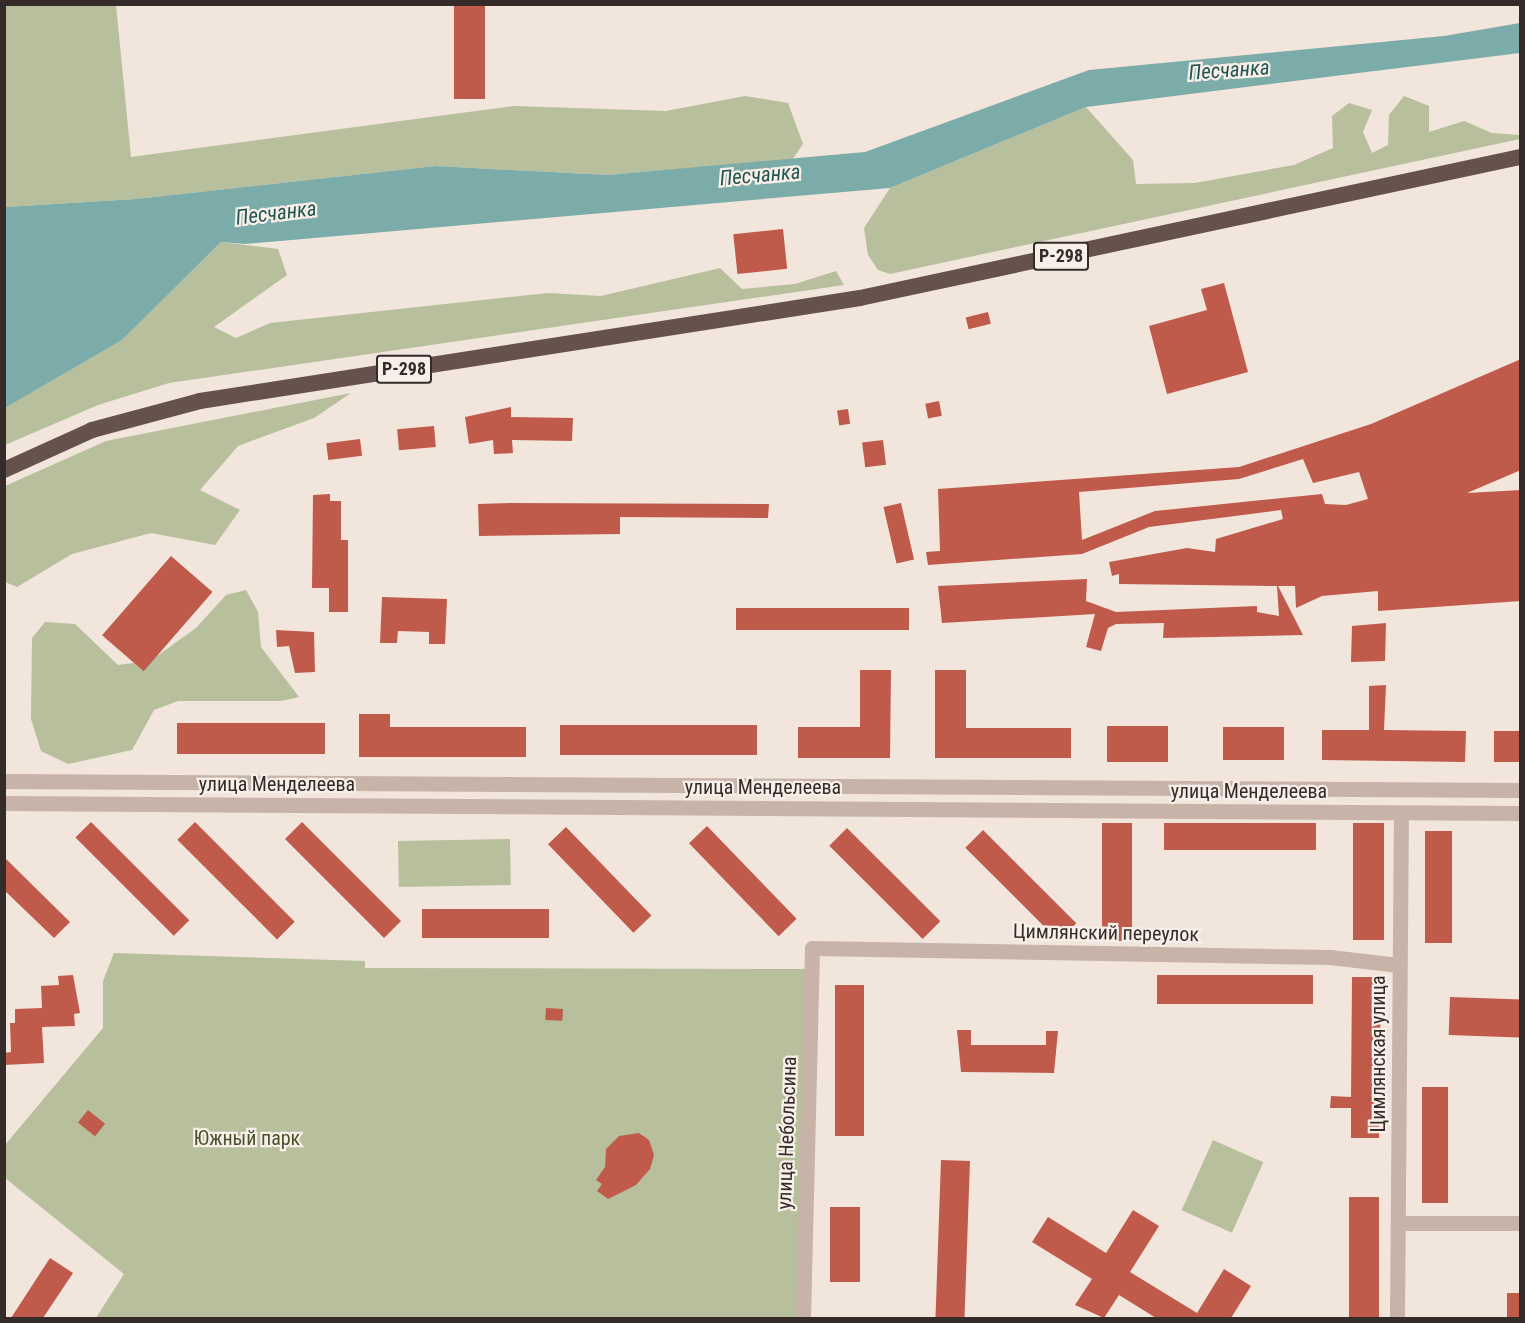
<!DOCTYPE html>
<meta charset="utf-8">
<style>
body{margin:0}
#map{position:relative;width:1525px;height:1323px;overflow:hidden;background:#f1e5dc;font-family:"Roboto Condensed",sans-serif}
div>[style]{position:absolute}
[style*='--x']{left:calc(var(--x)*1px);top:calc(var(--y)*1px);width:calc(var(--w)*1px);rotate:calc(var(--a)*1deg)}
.green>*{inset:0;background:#b7bf9c;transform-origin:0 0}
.water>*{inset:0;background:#7caca9}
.building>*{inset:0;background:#c05b4b;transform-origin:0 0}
.minor>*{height:15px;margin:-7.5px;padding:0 7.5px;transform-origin:7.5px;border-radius:7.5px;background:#c8b3a8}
.tertiary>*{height:15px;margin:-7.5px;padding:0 7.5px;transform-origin:7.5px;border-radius:7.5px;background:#c8b3a8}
.trunk>*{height:16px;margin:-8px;padding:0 8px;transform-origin:8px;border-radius:8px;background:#66524d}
span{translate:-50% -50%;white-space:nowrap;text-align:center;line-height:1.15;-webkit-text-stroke:4.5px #f8efe8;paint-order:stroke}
.shield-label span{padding:2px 4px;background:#f8efe8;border:2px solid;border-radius:4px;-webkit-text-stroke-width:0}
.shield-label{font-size:18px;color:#352b28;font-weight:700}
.street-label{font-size:20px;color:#352b28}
.park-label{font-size:20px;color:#48522d}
.water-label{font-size:21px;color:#205552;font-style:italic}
.frame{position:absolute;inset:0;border:6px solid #352b28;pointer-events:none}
</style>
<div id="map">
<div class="green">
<i style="clip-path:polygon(5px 5px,116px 5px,131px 157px,514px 106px,666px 111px,745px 96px,788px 103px,803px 144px,792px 160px,608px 175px,435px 166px,136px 199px,5px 207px)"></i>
<i style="clip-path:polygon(1404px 96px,1429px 106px,1429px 132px,1464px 121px,1492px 133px,1520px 135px,1520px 139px,890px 274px,878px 270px,868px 255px,864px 228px,890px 188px,1086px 107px,1133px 160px,1136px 184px,1195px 183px,1294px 165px,1333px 148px,1332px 116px,1349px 103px,1372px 110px,1363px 132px,1372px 153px,1388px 145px,1389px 115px)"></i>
<i style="clip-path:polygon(221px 242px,278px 249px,287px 275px,214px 327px,236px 338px,270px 323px,548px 293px,601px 296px,720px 268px,742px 289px,795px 284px,836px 271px,844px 285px,169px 383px,98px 405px,5px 445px,5px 408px,122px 340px)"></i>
<i style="clip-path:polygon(351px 393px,314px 418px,238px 446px,200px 490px,240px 510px,215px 545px,151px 533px,72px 554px,17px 587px,5px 582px,5px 486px,106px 441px)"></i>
<i style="clip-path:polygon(246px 590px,258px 612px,261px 647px,299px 697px,281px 701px,178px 701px,154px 710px,132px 750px,68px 764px,41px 751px,31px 719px,32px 638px,45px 622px,75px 624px,118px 665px,150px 661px,196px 628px,226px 595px)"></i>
<i style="left:510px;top:839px;width:46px;height:112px;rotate:89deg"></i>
<i style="clip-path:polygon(114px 953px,365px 961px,365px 968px,808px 969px,800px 1318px,96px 1318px,124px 1274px,5px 1178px,5px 1145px,103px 1028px,103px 981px)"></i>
<i style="left:1213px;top:1140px;width:55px;height:77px;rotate:24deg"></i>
</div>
<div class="water">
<i style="clip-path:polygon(1520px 23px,1520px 53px,1086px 107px,890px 188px,245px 244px,221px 242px,122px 340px,5px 408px,5px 207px,136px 199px,435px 166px,608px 175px,865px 152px,1089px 70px,1444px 36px)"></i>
</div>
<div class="building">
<i style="left:454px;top:4px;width:31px;height:95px"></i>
<i style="left:783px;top:229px;width:40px;height:50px;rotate:84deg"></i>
<i style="clip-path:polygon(1224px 283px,1248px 372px,1167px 394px,1149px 326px,1207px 310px,1201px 289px)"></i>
<i style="left:988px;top:312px;width:12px;height:23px;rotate:76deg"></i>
<i style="clip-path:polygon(evenodd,1521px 359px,1521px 470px,1467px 493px,1521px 490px,1521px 601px,1378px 611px,1378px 591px,1322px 596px,1296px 608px,1295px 586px,1278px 586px,1303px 635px,1163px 638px,1164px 623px,1116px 624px,1108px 628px,1101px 651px,1086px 647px,1095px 614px,942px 623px,938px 586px,1087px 579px,1086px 601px,1116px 612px,1257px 606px,1257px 612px,1279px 616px,1277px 586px,1119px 584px,1119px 574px,1112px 576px,1109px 562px,1187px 548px,1215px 552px,1216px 539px,1283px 519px,1281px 510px,1149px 527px,1082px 554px,928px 565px,926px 552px,940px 551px,938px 489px,1239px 467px,1371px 424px,1521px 359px,1303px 459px,1313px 483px,1359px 472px,1368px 499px,1346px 505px,1325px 504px,1322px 494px,1155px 511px,1082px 540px,1079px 492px,1239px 479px,1303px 459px)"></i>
<i style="left:939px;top:401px;width:15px;height:14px;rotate:79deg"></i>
<i style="clip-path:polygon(511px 407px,511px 417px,573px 418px,572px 441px,512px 440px,513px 453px,494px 454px,493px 440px,469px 444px,465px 417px)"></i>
<i style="left:848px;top:409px;width:15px;height:11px;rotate:82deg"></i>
<i style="left:434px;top:426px;width:21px;height:37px;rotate:85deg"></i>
<i style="left:360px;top:439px;width:17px;height:34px;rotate:83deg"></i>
<i style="left:883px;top:440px;width:25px;height:21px;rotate:83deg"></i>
<i style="clip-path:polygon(330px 494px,330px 501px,341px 501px,341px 540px,348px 540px,348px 612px,329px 612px,329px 588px,312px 588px,313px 495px)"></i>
<i style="clip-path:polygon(510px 503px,769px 504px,768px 518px,620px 517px,620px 534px,479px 536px,478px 504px)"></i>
<i style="left:901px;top:503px;width:58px;height:18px;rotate:77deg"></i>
<i style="left:171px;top:556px;width:55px;height:105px;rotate:41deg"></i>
<i style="clip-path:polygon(382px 597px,447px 599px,445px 644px,429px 644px,429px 632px,398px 631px,397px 643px,380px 643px)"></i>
<i style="left:736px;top:608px;width:173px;height:22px"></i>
<i style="clip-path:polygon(1386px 623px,1385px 661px,1351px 662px,1352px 626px)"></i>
<i style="clip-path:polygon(276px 630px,314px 632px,315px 672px,295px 673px,289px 646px,277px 647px)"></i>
<i style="clip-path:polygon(860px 670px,891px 670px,890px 758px,798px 758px,798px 727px,860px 727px)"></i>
<i style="clip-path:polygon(935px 670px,966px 670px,966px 728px,1071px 728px,1071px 758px,935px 758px)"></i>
<i style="clip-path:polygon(1386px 685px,1384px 730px,1466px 731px,1465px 762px,1322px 760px,1322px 730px,1369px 730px,1369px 686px)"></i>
<i style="clip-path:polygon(359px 714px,390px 714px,390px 727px,526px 727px,526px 757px,359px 757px)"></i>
<i style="left:177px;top:723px;width:148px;height:31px"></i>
<i style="left:560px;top:725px;width:197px;height:30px"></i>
<i style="left:1107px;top:726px;width:61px;height:36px"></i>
<i style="left:1223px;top:727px;width:61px;height:33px"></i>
<i style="left:1494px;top:731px;width:27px;height:31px"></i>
<i style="left:91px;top:822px;width:139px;height:22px;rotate:45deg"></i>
<i style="left:195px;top:822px;width:141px;height:25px;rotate:45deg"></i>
<i style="left:302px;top:822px;width:140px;height:24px;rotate:45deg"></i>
<i style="left:1102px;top:823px;width:30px;height:118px"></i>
<i style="left:1164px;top:823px;width:152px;height:27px"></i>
<i style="left:1353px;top:823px;width:31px;height:117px"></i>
<i style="left:707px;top:826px;width:129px;height:25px;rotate:46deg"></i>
<i style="left:566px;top:827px;width:123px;height:25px;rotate:46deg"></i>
<i style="left:847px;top:828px;width:132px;height:25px;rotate:45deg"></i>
<i style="left:983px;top:830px;width:132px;height:25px;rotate:45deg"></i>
<i style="left:1425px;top:831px;width:27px;height:112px"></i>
<i style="clip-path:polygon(4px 857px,70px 922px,54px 938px,4px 890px)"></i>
<i style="left:422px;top:909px;width:127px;height:29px"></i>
<i style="clip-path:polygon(73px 975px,80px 1013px,74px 1014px,75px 1026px,42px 1027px,44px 1063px,4px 1065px,4px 1053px,11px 1052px,10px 1023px,15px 1023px,15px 1009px,42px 1008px,41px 986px,59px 985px,58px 976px)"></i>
<i style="left:1157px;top:975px;width:156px;height:29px"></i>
<i style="clip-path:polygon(1352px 977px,1381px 977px,1379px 1138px,1351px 1138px,1351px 1108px,1330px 1108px,1331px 1096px,1351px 1097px)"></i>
<i style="left:835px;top:985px;width:29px;height:151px"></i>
<i style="left:1450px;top:997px;width:71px;height:38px;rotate:2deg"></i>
<i style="left:546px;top:1008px;width:17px;height:12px;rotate:3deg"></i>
<i style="clip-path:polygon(957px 1030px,971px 1030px,971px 1045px,1046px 1045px,1046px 1031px,1058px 1031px,1054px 1073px,961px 1072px)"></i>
<i style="left:1422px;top:1087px;width:26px;height:116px"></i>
<i style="left:88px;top:1110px;width:22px;height:16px;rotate:39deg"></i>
<i style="clip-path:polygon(639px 1133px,649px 1140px,654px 1155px,650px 1169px,636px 1185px,608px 1199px,597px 1191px,602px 1184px,596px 1180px,605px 1167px,606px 1149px,619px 1136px)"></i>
<i style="left:941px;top:1160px;width:29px;height:158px;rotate:2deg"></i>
<i style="left:1349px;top:1197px;width:30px;height:121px"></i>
<i style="left:830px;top:1207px;width:30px;height:75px"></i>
<i style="clip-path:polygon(1133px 1210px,1159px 1226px,1130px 1272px,1197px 1313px,1224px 1269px,1251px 1286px,1231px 1318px,1156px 1318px,1119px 1295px,1104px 1318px,1075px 1305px,1092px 1279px,1032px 1242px,1048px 1217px,1106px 1253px)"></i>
<i style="clip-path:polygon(50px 1258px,73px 1273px,43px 1318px,11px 1318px)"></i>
<i style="left:1507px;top:1293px;width:14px;height:25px"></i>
</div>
<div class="minor">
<i style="--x:1399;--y:1223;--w:121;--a:0"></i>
<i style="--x:803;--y:1318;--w:370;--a:-88.6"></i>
<i style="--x:812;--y:948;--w:518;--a:1"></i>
<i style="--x:1330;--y:957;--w:69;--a:6.6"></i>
<i style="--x:1397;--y:1318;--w:505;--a:-89.55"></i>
</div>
<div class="tertiary">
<i style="--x:4;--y:781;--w:1516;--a:0.34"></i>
<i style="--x:4;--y:803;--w:1516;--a:0.38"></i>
</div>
<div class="trunk">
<i style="--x:4;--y:470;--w:97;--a:-24.4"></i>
<i style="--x:92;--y:430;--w:112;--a:-15"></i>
<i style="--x:200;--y:401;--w:668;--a:-8.87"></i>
<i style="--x:860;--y:298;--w:675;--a:-12.06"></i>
</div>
<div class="shield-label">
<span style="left:1061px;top:256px">Р-298</span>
<span style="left:404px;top:369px">Р-298</span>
</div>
<div class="street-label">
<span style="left:277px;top:784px">улица Менделеева</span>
<span style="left:763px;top:787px">улица Менделеева</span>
<span style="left:1249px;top:791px">улица Менделеева</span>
<span style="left:1106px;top:933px;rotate:1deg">Цимлянский переулок</span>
<span style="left:1378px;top:1054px;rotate:-90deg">Цимлянская улица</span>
<span style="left:787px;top:1133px;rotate:-88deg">улица Небольсина</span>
</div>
<div class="park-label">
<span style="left:247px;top:1138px">Южный парк</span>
</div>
<div class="water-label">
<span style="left:1229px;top:70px;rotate:-4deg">Песчанка</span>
<span style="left:760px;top:175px;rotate:-5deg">Песчанка</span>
<span style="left:276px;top:213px;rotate:-7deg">Песчанка</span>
</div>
<div class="frame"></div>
</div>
